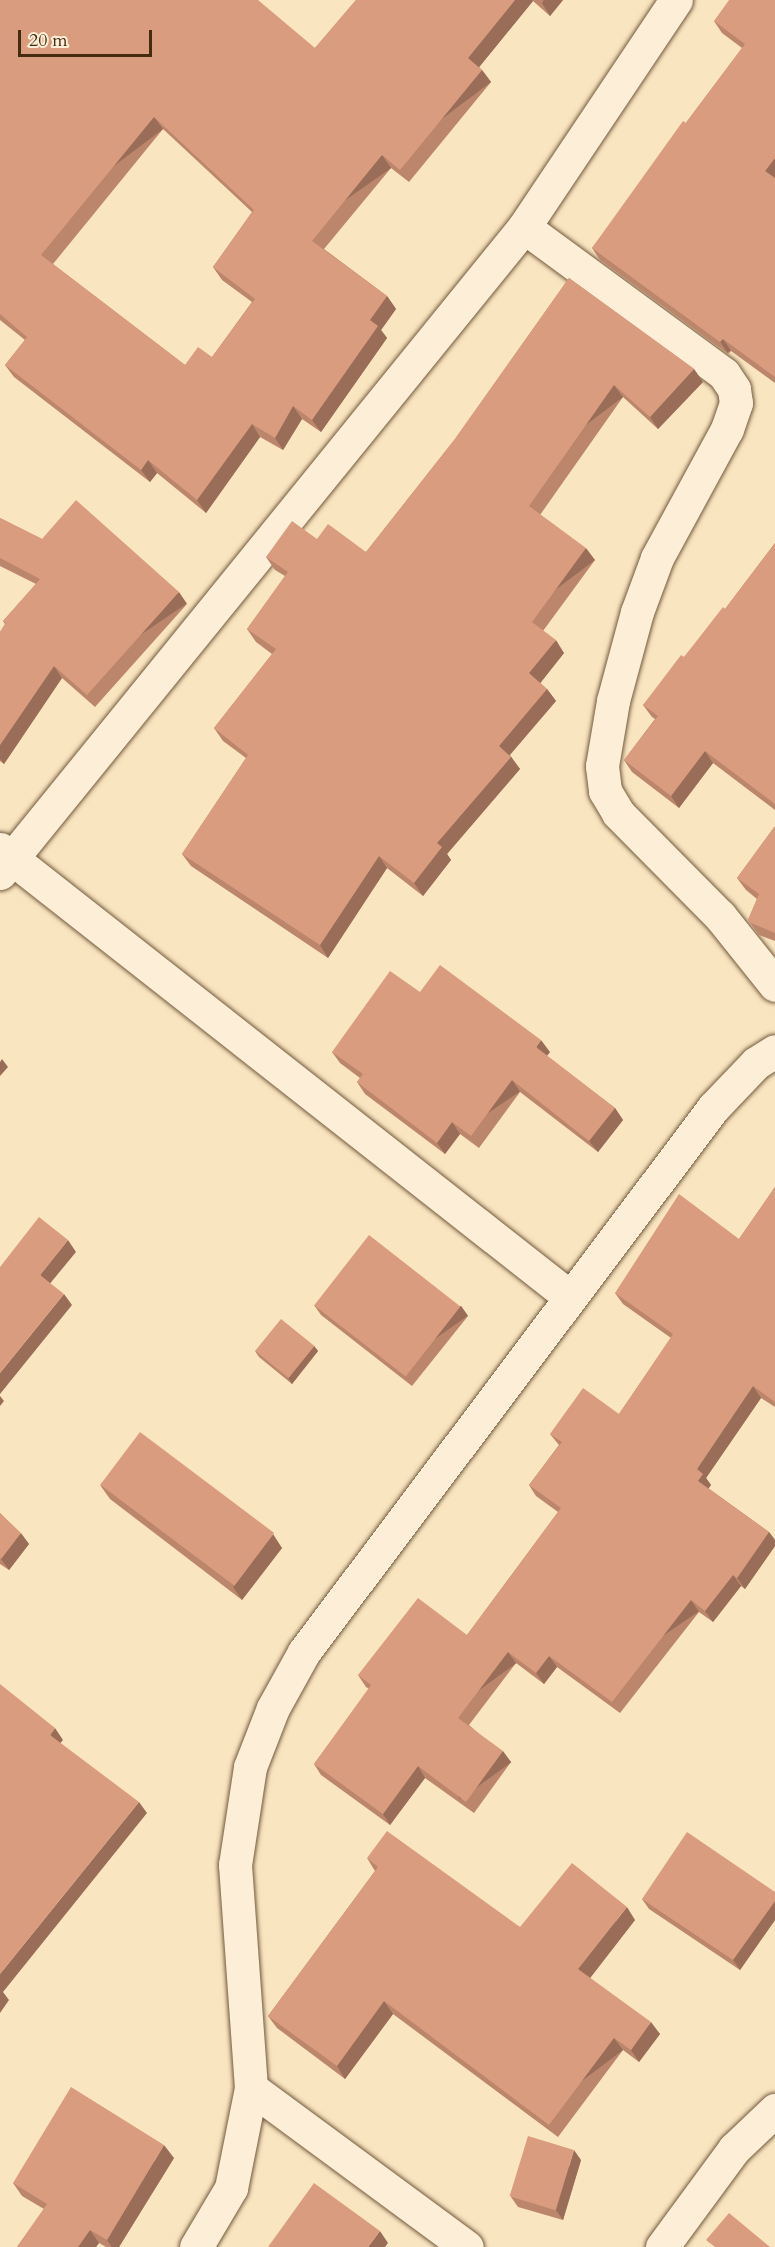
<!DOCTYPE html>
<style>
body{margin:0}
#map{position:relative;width:775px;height:2247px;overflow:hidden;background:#fae5c1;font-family:Cardo,serif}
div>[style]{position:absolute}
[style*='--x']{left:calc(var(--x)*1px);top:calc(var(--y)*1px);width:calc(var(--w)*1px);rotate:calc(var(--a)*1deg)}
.roads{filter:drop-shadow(0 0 2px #725a3c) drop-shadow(0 0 2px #725a3c)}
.minor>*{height:33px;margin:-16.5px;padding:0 16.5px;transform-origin:16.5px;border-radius:16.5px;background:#fceed7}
.wall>*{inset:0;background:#bb866c}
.shaded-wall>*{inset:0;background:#996d58;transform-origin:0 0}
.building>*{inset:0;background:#da9c7e;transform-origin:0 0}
span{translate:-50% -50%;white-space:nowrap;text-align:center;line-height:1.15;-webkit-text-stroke:4.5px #fceed7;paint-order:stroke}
.scale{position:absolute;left:18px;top:30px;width:134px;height:27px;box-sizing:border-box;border:3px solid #452b0f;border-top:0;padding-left:8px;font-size:18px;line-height:21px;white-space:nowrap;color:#452b0f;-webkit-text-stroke:4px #fceed7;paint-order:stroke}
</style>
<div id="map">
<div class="roads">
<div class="minor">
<i style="--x:524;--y:227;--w:248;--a:36.3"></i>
<i style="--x:724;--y:374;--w:18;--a:56"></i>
<i style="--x:734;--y:389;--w:14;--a:82"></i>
<i style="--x:736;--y:403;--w:28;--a:109"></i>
<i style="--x:727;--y:429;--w:147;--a:118.5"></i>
<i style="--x:657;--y:558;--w:58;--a:110.3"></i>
<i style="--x:637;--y:612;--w:92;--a:105.1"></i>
<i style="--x:613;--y:701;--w:66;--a:99.6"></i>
<i style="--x:602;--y:766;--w:25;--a:83"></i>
<i style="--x:605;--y:791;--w:26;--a:59"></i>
<i style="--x:618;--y:813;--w:145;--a:45.3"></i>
<i style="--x:720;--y:916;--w:88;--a:51.4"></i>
<i style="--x:0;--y:849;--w:725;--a:38.17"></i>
<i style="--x:0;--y:873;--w:832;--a:-50.95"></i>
<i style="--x:524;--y:227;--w:273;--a:-56.2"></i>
<i style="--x:251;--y:2088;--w:268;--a:36.4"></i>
<i style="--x:196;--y:2247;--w:69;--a:-59.3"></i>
<i style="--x:231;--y:2188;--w:102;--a:-78.7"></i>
<i style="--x:251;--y:2088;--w:224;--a:-94.1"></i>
<i style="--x:235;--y:1865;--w:99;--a:-81.3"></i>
<i style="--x:250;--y:1767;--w:63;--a:-68.7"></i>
<i style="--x:273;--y:1708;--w:64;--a:-61"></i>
<i style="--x:304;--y:1652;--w:681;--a:-53.06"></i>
<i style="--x:713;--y:1108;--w:62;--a:-46.3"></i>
<i style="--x:756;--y:1063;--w:22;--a:-32"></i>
<i style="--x:662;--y:2247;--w:122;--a:-53.7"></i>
<i style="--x:734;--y:2149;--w:57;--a:-43.6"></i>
</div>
</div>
<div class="wall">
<i style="clip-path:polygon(evenodd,0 0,315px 48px,356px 0,563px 0,550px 16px,533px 1px,479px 67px,482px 70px,491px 82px,409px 182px,391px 168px,324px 249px,387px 296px,396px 309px,381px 330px,387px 338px,321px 432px,302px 419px,283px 450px,260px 437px,206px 513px,157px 473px,150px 482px,14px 377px,5px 365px,25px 340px,0 320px,0 0,163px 129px,252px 212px,213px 267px,222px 280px,252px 302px,212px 357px,185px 365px,53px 264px,163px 129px)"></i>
<i style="clip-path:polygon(775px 0,775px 383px,731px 351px,728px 354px,600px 260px,592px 248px,742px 48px,722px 33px,714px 21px)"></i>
<i style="clip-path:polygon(569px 278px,694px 369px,703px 382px,658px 429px,623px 397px,540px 515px,595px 560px,543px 631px,564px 653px,540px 683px,547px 689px,556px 701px,510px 755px,520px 769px,447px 854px,451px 860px,423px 896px,387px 868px,328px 958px,191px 866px,182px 854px,246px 758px,223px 741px,214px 728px,272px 654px,256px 642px,247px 629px,285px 576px,275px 570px,266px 557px,317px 539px,366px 552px,455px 439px)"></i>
<i style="clip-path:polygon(0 518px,42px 539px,187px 604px,95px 707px,62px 678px,4px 764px,0 761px,0 632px,5px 624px,3px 621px,36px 584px,0 566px)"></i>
<i style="clip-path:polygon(775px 543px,775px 810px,713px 763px,679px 808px,632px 772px,624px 760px,655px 719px,652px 717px,643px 705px,725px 609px)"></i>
<i style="clip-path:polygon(775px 826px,775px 941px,759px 935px,748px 920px,757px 899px,746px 890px,737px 878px)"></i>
<i style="clip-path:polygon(332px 1052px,550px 1052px,547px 1056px,615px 1108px,623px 1120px,598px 1152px,520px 1092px,479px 1148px,460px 1134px,445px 1154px,365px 1094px,357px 1082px,360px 1078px,340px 1063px)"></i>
<i style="clip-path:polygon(775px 1187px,775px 1407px,761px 1398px,706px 1478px,711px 1485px,708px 1488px,769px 1532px,775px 1540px,775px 1546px,745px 1589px,741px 1586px,713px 1622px,699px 1612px,620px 1713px,557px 1667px,544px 1684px,516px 1663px,469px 1725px,511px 1762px,474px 1813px,425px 1778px,390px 1825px,321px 1775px,314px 1764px,369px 1689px,366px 1687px,358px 1675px,467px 1635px,558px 1512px,536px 1496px,529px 1485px,559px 1445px,550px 1434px,619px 1414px,671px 1338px,623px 1304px,615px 1293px,739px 1239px)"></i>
<i style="clip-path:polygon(314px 1305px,461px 1306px,468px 1316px,412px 1386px,321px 1315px)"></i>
<i style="clip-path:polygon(314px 1346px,318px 1351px,292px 1384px,259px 1357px,255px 1351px)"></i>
<i style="clip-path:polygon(100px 1485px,282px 1548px,242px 1600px,110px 1499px)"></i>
<i style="clip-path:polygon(0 1513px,29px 1544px,9px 1570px,0 1564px)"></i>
<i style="clip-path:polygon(367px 1858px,520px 1927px,635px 1920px,590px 1978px,660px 2034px,639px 2062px,623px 2050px,558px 2137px,393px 2014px,345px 2079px,277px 2028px,268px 2016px,375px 1871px)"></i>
<i style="clip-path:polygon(775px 1892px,775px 1920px,740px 1970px,649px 1909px,642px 1899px)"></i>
<i style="clip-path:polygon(174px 2158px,119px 2247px,106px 2247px,99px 2243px,96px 2247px,17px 2247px,44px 2209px,22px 2196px,13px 2183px)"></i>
<i style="clip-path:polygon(581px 2160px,563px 2220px,518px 2207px,511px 2197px)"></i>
</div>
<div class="shaded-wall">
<i style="clip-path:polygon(515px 0,532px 0,533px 1px,476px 71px,468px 58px)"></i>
<i style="clip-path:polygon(544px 0,563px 0,550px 16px,542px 3px)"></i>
<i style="left:482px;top:70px;width:15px;height:129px;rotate:53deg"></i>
<i style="left:154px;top:117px;width:15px;height:178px;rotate:53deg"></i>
<i style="left:382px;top:155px;width:16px;height:111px;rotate:55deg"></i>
<i style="clip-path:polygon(775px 158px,775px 181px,765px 171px)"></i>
<i style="clip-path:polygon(387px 296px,396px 309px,381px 330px,387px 338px,321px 432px,312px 420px,370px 320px)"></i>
<i style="left:723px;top:339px;width:14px;height:4px;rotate:56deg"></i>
<i style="clip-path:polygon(694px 369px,703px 382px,658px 429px,650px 417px)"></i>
<i style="left:614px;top:385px;width:15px;height:148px;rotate:53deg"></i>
<i style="clip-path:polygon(293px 406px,302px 419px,283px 450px,275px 438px)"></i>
<i style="clip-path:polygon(252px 424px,260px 437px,206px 513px,197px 500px)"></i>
<i style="clip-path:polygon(148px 460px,157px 473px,150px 482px,141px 470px)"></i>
<i style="left:586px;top:548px;width:15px;height:92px;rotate:53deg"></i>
<i style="left:179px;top:592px;width:14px;height:138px;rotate:56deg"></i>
<i style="clip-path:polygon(556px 640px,564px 653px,538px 686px,529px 673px)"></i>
<i style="clip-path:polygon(54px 666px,62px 678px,4px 764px,0 759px,0 745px)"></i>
<i style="clip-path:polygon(547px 689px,556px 701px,507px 758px,499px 746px)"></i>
<i style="clip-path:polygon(705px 751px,713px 763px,679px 808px,671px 796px)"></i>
<i style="clip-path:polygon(511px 757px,520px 769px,447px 854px,451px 860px,423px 896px,414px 883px,437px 843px)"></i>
<i style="clip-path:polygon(379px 856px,387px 868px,328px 958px,320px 945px)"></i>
<i style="clip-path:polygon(541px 1040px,550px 1052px,544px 1059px,536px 1047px)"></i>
<i style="clip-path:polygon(2px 1059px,8px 1067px,0 1076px,0 1062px)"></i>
<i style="left:512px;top:1080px;width:14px;height:69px;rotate:56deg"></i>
<i style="clip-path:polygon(615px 1108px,623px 1120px,598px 1152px,589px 1141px)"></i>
<i style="clip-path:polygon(452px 1122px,460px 1134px,445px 1154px,437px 1143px)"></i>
<i style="clip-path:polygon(68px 1240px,76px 1252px,48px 1286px,40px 1275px)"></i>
<i style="clip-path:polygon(64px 1294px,72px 1305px,0 1394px,0 1373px)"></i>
<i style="left:461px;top:1306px;width:12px;height:90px;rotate:55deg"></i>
<i style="clip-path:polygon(314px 1346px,318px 1351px,292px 1384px,288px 1378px)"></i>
<i style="clip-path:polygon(753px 1386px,761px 1398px,706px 1478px,711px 1485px,706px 1492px,698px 1481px,697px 1469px)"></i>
<i style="clip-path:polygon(0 1396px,4px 1401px,0 1406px)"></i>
<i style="clip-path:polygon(769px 1532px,775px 1540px,775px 1546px,745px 1589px,737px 1578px)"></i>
<i style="clip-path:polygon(21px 1533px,29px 1544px,9px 1570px,1px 1559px)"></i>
<i style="clip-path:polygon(273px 1534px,282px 1548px,242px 1600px,233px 1587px)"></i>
<i style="clip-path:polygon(733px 1575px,741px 1586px,713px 1622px,705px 1611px)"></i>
<i style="left:691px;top:1600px;width:14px;height:129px;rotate:56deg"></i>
<i style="left:508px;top:1652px;width:14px;height:83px;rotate:54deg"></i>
<i style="clip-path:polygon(549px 1656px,557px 1667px,544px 1684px,536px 1673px)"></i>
<i style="clip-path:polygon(55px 1728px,63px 1740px,58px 1746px,50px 1735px)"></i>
<i style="left:503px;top:1751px;width:14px;height:63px;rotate:54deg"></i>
<i style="clip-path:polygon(418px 1766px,425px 1778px,390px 1825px,383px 1814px)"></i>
<i style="clip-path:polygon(139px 1802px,147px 1813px,3px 1992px,9px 2000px,0 2013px,0 1974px)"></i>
<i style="clip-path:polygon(775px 1901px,775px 1920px,740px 1970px,733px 1960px)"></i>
<i style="clip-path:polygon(627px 1907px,635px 1920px,587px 1982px,578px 1969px)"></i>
<i style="clip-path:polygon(384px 2001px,393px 2014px,345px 2079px,337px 2066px)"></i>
<i style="clip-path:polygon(651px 2022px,660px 2034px,639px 2062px,631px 2050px)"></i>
<i style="left:614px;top:2038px;width:15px;height:109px;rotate:53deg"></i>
<i style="clip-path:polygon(164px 2145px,174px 2158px,119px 2247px,112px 2247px,107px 2240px)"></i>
<i style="clip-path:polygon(574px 2150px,581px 2160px,563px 2220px,556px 2210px)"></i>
<i style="clip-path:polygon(90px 2230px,99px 2243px,96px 2247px,78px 2247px)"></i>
<i style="clip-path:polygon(380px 2231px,388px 2243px,385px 2247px,368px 2247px)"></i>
</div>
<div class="building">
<i style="clip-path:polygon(evenodd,0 0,258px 0,315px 48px,356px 0,515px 0,468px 58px,482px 70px,400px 170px,382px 155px,312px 241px,387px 296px,370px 320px,378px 326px,312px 420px,293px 406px,275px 438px,252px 424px,197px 500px,148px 460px,141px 470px,5px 365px,27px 337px,0 314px,0 0,154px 117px,254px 210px,213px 267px,255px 299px,212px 357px,198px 347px,185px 365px,41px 255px,154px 117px)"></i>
<i style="clip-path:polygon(729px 0,775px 0,775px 158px,765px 171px,775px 178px,775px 377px,723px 339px,720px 342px,592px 248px,683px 121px,686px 123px,745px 44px,714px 21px)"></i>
<i style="clip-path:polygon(569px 278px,694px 369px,650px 417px,614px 385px,529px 506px,586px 548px,532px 622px,556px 640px,529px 673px,547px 689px,499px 746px,511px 757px,437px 843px,442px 847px,414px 883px,379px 856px,320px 945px,182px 854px,248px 755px,214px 728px,276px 649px,247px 629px,288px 572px,266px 557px,292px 521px,317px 539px,328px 524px,366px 552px,455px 439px)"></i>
<i style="clip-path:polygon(76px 500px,179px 592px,87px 695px,54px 666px,0 745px,0 632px,6px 623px,3px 621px,40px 579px,0 558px,0 518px,42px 539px)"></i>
<i style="clip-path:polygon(775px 543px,775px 804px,705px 751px,671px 796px,624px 760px,658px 716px,643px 705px,681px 655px,684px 657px,723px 607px,725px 609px)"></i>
<i style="clip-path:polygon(775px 826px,775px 933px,751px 923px,748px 920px,759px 894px,737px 878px)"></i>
<i style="clip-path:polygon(440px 965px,541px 1040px,536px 1047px,615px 1108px,589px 1141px,512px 1080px,471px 1136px,452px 1122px,437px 1143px,357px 1082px,363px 1074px,332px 1052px,390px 971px,420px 992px)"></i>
<i style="clip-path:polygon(775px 1187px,775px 1402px,753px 1386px,697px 1469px,703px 1474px,698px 1481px,769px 1532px,737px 1578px,733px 1575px,705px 1611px,691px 1600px,612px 1702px,549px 1656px,536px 1673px,508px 1652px,458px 1718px,503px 1751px,466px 1802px,418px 1766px,383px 1814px,314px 1764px,371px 1685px,358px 1675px,418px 1598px,467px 1635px,561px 1508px,529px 1485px,562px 1442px,550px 1434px,583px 1388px,619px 1414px,673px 1334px,615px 1293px,679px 1194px,739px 1239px)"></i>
<i style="clip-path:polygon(39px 1217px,68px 1240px,40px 1275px,64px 1294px,0 1373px,0 1267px)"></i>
<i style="left:369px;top:1235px;width:116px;height:89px;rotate:38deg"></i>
<i style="left:281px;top:1319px;width:43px;height:41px;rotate:39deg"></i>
<i style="left:140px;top:1432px;width:168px;height:66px;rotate:37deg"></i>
<i style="clip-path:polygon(0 1513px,21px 1533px,1px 1559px,0 1558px)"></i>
<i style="clip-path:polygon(0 1684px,55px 1728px,50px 1735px,139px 1802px,0 1974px)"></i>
<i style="clip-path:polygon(387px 1831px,520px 1927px,572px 1863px,627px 1907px,578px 1969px,651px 2022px,631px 2050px,614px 2038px,549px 2125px,384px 2001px,337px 2066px,268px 2016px,378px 1867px,367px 1858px)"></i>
<i style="clip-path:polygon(687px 1832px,775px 1892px,775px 1901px,733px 1960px,642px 1899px)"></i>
<i style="clip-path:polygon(71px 2087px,164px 2145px,107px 2240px,90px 2230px,78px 2247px,17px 2247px,47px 2204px,13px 2183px)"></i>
<i style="left:528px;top:2136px;width:48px;height:63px;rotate:17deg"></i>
<i style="clip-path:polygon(314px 2183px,380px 2231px,368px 2247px,268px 2247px)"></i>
<i style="clip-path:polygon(729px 2213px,770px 2247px,715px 2247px,706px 2240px)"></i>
</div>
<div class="scale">20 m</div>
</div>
